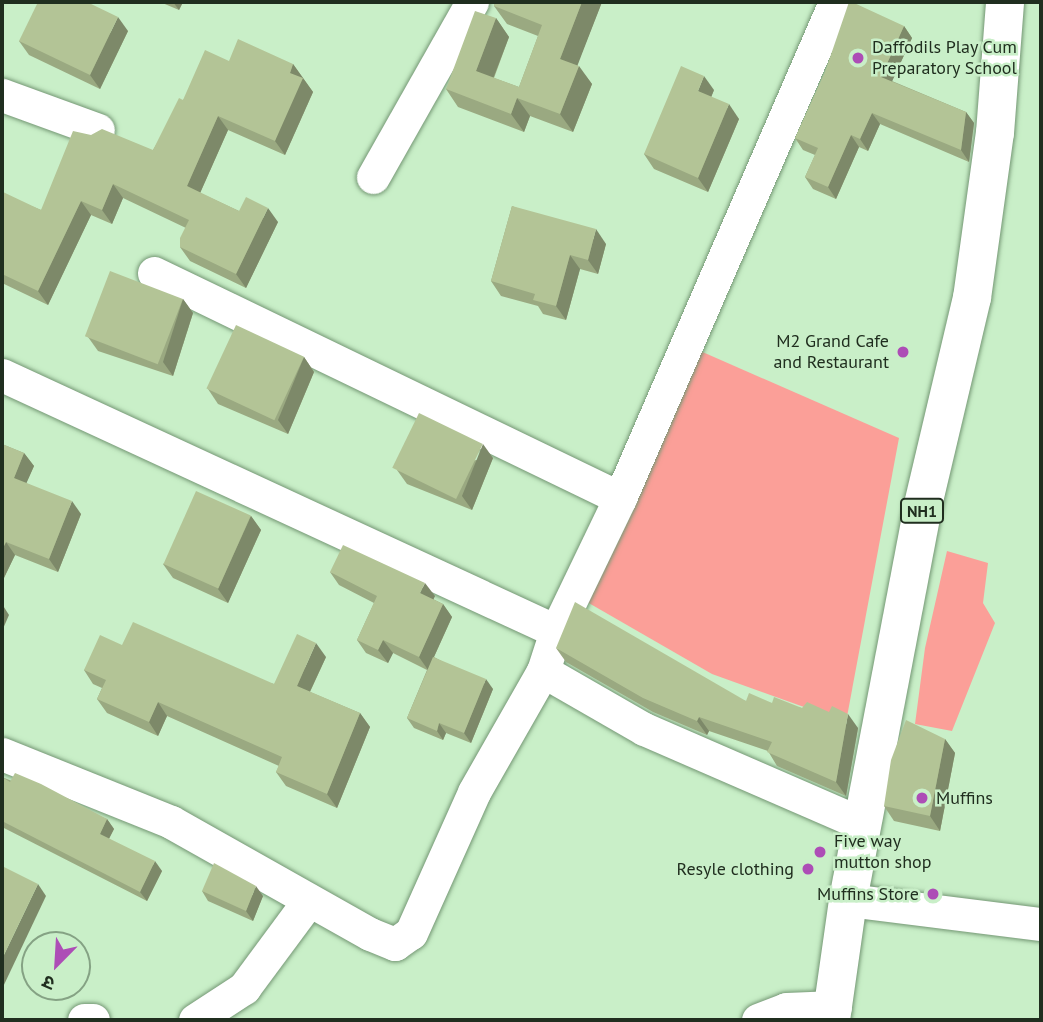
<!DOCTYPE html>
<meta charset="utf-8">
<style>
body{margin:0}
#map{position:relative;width:1043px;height:1022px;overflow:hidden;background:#c9efc8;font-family:"PT Sans","Noto Sans Devanagari",sans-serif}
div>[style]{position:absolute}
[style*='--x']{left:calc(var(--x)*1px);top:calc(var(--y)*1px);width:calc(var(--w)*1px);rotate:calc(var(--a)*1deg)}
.green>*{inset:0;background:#fb9f98}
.roads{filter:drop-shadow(0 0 2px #749774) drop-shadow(0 0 2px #749774)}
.minor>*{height:33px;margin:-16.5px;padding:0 16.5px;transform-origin:16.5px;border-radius:16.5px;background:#fff}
.highway>*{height:38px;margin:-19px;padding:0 19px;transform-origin:19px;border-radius:19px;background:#fff}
.wall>*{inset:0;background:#9aa981}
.shaded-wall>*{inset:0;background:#7d8969}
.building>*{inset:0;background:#b3c496;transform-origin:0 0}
.dots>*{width:19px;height:19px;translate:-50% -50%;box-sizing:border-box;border:4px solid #c9efc8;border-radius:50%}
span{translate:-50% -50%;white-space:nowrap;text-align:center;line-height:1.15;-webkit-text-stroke:5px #c9efc8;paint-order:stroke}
.shield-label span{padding:2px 5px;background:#c9efc8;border:2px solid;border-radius:5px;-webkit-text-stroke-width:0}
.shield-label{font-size:16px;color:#202e1f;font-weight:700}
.poi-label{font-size:18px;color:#202e1f}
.left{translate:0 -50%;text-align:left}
.right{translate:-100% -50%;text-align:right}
.frame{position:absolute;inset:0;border:4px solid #202e1f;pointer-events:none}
.north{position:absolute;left:21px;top:931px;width:70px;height:70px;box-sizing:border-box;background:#c9efc8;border:2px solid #85a284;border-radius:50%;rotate:204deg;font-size:19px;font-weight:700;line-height:28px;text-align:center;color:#202e1f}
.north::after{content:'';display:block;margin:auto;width:24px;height:32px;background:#ad4db6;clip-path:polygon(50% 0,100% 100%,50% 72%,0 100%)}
</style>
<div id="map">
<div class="green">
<i style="clip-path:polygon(698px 350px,899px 438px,846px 722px,712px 674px,587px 602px)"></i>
<i style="clip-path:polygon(947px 551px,988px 563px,983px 603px,995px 623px,952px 731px,915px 724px,925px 648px)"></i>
</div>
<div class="roads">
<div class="minor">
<i style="--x:2;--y:95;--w:102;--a:20"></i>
<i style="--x:373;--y:177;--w:201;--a:-60.5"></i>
<i style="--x:154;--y:273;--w:517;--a:25.77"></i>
<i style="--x:2;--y:375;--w:610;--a:24.8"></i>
<i style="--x:543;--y:671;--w:116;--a:29.9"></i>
<i style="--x:644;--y:729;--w:238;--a:23.5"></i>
<i style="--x:2;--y:754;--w:182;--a:21.9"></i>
<i style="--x:171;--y:822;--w:228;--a:29.4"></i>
<i style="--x:370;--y:934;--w:27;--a:22"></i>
<i style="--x:395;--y:944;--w:19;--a:-35"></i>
<i style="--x:411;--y:933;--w:154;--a:-65.9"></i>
<i style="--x:474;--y:792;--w:139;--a:-60.3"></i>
<i style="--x:543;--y:671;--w:42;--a:-72"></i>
<i style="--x:556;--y:631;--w:148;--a:-64.3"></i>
<i style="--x:620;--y:498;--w:541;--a:-66.56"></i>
<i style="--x:848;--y:900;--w:194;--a:7.1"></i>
<i style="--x:84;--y:1020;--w:9;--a:0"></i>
<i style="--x:195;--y:1020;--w:59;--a:-33.1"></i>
<i style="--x:244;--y:988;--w:109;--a:-53.5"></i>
<i style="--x:758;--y:1020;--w:30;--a:-21"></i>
<i style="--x:786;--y:1009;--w:49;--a:-2.3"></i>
</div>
<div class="highway">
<i style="--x:831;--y:1020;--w:121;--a:-81.9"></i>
<i style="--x:848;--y:900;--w:402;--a:-79.2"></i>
<i style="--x:923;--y:505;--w:213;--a:-76.7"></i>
<i style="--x:972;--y:298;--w:167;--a:-82.1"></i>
<i style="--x:995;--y:133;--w:131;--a:-85.6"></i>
</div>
</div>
<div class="wall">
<i style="clip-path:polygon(160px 2px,183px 2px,179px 10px)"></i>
<i style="clip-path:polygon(495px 2px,602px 2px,577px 65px,592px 84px,573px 132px,530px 116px,524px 132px,458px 107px,446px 89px,496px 18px,509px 37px,494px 78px,519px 87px,538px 36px,507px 24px,494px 6px)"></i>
<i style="clip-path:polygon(904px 26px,912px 38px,892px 81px,966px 112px,974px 123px,969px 162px,880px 124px,868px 151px,859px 147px,836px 199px,813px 189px,805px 177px,815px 155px,803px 150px,795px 138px)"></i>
<i style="clip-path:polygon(128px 31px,100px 89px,29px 55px,19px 41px)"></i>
<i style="clip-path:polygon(229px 61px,293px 64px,313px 92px,285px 155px,228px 130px,200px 193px,239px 211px,278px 222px,246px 288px,190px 261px,180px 247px,186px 228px,123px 198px,112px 224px,91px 215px,48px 305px,2px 283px,2px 194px,41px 210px,153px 150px,183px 100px)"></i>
<i style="clip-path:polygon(714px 90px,711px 97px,739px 119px,708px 192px,654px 169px,644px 154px)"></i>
<i style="clip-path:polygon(512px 206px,606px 244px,598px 274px,580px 269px,566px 320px,543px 314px,538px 306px,501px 296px,491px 281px)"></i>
<i style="clip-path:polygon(183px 299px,193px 313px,173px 376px,98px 351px,88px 337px)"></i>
<i style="clip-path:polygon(304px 357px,314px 372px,288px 434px,218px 404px,208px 389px)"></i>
<i style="clip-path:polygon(2px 444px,24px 453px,34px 466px,26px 483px,81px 514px,58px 572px,15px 555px,2px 582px)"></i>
<i style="clip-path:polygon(493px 458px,472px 510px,407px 484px,397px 470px)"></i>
<i style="clip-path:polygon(251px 516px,261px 530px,228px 603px,173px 578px,163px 564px)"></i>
<i style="clip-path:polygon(330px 572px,435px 596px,433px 599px,443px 604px,452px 617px,434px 657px,493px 689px,471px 743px,446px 733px,443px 740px,414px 728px,407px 718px,427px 670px,393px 653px,388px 663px,366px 653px,357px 640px,374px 603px,339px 585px)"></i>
<i style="clip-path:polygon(122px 645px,274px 684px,326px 657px,310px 692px,360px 713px,370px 727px,337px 808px,286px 786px,276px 772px,279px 766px,167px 716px,158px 736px,107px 713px,97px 699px,102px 688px,93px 684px,84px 670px)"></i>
<i style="clip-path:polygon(556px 648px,746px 701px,772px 703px,802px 708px,858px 728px,846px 796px,777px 766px,768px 751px,709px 731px,707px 735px,653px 712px,566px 662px)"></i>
<i style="clip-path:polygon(945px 739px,955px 753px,940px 831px,894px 821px,884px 806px)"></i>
<i style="clip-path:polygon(2px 777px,107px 819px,114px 829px,109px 839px,162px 871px,147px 901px,2px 827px)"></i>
<i style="clip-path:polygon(202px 891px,263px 896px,253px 921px,208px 901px)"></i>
</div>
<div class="shaded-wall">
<i style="clip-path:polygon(173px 2px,183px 2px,179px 10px)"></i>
<i style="clip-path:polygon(582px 2px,602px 2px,573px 77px,560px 59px)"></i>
<i style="clip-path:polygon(118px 17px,128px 31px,100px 89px,90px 75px)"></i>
<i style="clip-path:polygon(496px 18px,509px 37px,489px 89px,476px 71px)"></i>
<i style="clip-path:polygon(904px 26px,912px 38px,889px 88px,881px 77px)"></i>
<i style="clip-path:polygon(293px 64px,313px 92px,285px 155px,275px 141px,290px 73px)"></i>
<i style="clip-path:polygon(579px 66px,592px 84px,573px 132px,560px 114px)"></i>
<i style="clip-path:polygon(704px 76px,714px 90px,708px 105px,698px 91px)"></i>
<i style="clip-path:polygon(517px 98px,530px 116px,524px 132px,511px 114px)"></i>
<i style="clip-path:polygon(729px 104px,739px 119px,708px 192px,698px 178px)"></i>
<i style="clip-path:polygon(966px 112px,974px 123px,969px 162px,961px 150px)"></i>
<i style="clip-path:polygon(872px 113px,880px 124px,868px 151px,860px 139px)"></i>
<i style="clip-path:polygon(218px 116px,228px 130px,197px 200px,187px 186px)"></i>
<i style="clip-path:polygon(851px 135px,859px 147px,836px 199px,828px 187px)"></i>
<i style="clip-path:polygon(113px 184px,123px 198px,112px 224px,102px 210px)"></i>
<i style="clip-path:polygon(81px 201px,91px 215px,48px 305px,38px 291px)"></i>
<i style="clip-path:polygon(268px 208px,278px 222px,246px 288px,236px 274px)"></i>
<i style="clip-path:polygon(596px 229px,606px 244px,598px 274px,588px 260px)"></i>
<i style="clip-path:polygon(570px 255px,580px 269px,566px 320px,556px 306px)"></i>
<i style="clip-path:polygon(183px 299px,193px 313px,173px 376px,163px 362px)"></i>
<i style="clip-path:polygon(304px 357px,314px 372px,288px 434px,278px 420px)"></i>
<i style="clip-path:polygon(483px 444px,493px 458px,472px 510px,462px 496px)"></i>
<i style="clip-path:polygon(24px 453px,34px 466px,23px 491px,14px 478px)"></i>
<i style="clip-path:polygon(72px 501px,81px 514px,58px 572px,49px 559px)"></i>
<i style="clip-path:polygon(251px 516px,261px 530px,228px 603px,218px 589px)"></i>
<i style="clip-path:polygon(6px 542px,15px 555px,2px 582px,2px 550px)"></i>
<i style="clip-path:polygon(425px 583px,435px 596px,430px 607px,420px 593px)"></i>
<i style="clip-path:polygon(2px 604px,9px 615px,2px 631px)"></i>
<i style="clip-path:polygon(443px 604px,452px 617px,428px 670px,419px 657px)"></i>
<i style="clip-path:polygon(383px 640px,393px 653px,388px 663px,378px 650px)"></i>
<i style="clip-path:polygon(316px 643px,326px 657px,306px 700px,297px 686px)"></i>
<i style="clip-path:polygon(486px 679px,493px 689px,471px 743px,464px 733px)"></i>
<i style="clip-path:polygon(158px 702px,167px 716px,158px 736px,149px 722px)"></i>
<i style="clip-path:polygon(360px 713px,370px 727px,337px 808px,327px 794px)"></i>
<i style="clip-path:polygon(848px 714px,858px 728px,846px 796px,836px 782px)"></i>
<i style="clip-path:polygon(699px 717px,709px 731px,707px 735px,697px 721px)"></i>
<i style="clip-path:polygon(439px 723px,446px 733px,443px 740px,437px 731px)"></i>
<i style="clip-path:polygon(945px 739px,955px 753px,940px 831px,930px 816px)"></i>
<i style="clip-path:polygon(107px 819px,114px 829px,106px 844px,100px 834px)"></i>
<i style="clip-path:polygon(155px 861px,162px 871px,147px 901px,140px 892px)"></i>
<i style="clip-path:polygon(38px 884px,46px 896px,2px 989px,2px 959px)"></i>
<i style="clip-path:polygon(256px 886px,263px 896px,253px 921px,246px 911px)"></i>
</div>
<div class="building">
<i style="clip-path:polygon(38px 2px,87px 2px,118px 17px,90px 75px,19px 41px)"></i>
<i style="clip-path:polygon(495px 2px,582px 2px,560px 59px,579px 66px,560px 114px,517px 98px,511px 114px,446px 89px,475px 11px,496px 18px,476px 71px,519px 87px,542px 25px,494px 6px)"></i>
<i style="clip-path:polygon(849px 2px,852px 2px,904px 26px,881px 77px,966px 112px,961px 150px,872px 113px,860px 139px,851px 135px,828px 187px,805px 177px,818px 148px,795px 138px,825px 72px)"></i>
<i style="clip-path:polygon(238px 39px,293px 64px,290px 73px,303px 78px,275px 141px,218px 116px,187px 186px,239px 211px,246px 197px,268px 208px,236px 274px,180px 247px,180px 238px,189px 220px,113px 184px,102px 210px,81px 201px,38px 291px,2px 274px,2px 194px,3px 192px,41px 210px,73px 131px,91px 135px,102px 129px,153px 150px,179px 98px,183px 100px,205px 50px,229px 61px)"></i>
<i style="clip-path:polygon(681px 66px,704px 76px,698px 91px,729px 104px,698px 178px,644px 154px)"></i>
<i style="clip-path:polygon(512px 206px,596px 229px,588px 260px,570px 255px,556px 306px,533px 300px,535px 294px,491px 281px)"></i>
<i style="left:110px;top:271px;width:78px;height:70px;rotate:21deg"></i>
<i style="left:236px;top:325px;width:75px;height:70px;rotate:25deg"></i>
<i style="left:419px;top:413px;width:71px;height:61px;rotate:26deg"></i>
<i style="clip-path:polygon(2px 444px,24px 453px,14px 478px,72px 501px,49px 559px,6px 542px,2px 550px)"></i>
<i style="left:196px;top:491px;width:60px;height:80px;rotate:24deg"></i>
<i style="clip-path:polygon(343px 545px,425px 583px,420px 593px,443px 604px,419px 657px,383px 640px,378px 650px,357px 640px,377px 596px,330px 572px)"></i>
<i style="clip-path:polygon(575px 602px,746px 701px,749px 693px,772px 703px,774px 697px,802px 708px,807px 702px,829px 712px,832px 706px,848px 714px,836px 782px,767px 752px,772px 742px,699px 717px,697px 721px,643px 698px,556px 648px)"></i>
<i style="clip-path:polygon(133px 622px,274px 684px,297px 634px,316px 643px,297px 686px,360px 713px,327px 794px,276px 772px,282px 757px,158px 702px,149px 722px,97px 699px,106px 680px,84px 670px,100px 635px,122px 645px)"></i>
<i style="clip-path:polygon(433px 657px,486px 679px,464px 733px,439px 723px,437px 731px,407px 718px)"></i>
<i style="clip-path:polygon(906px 720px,945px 739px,930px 816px,884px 806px,891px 760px)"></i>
<i style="clip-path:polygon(15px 773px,41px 784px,107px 819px,100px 834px,155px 861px,140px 892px,2px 821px,2px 777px,10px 782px)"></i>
<i style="clip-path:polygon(214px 863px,256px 886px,246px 911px,202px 891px)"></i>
<i style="clip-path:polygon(2px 866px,38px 884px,2px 959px)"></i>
</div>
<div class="dots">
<i style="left:858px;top:58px;background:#ad4db6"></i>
<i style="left:903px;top:352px;background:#ad4db6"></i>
<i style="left:922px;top:798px;background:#ad4db6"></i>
<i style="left:820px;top:852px;background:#ad4db6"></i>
<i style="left:808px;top:869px;background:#ad4db6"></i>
<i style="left:933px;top:894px;background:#ad4db6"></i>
</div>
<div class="shield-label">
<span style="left:922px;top:511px">NH1</span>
</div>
<div class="poi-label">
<span class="left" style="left:872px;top:58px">Daffodils Play Cum<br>Preparatory School</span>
<span class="right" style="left:889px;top:352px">M2 Grand Cafe<br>and Restaurant</span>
<span class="left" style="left:936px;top:798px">Muffins</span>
<span class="left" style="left:834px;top:852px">Five way<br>mutton shop</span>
<span class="right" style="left:794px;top:869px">Resyle clothing</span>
<span class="right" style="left:919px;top:894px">Muffins Store</span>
</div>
<div class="frame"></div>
<div class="north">उ</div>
</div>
